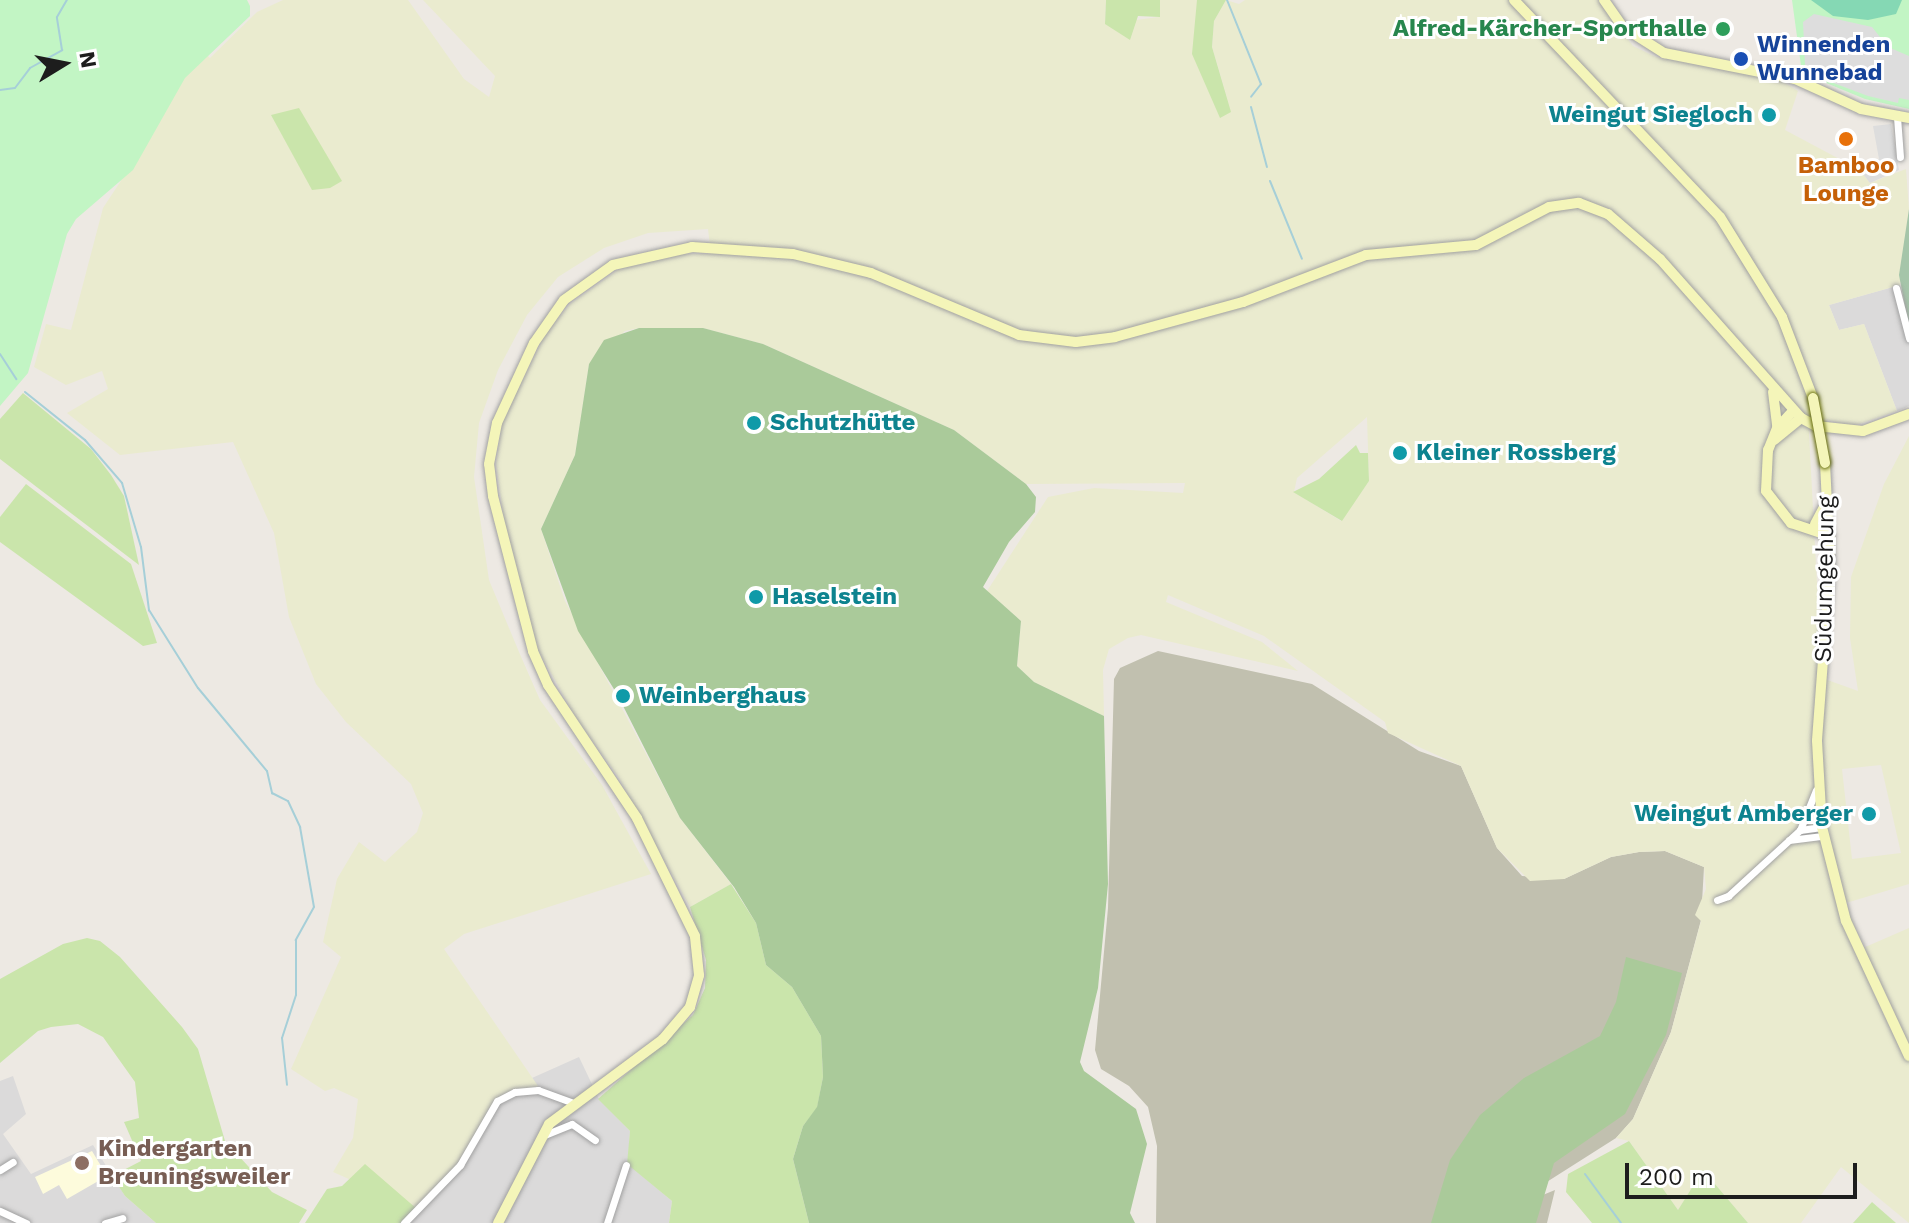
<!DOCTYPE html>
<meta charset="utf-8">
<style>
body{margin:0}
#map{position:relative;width:1909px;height:1223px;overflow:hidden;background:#ede9e3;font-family:"Work Sans",sans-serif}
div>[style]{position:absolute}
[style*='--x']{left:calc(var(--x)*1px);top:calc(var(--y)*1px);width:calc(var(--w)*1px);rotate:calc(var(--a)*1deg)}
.residential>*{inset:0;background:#dbdada}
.education>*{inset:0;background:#fdfbdc}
.construction>*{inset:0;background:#c1c0af}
.farmland>*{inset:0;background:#eaebcf}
.grass>*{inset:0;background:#cae5ab}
.forest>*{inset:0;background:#aaca9a}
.cemetery>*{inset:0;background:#a5c5a9}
.park>*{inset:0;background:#c2f5c4}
.pitch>*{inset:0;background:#85d8b4}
.parking>*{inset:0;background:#ddd}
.stream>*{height:2px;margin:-1px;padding:0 1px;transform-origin:1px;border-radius:1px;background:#a6cfd8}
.roads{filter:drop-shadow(0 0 2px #a1a1a1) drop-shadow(0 0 2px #a1a1a1)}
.street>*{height:7px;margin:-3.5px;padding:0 3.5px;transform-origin:3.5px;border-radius:3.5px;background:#fff}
.secondary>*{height:10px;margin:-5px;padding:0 5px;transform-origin:5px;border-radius:5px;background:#f4f5b9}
.bridges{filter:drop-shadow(0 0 2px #656c0b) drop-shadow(0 0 2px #656c0b)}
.secondary-bridge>*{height:10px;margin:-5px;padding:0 5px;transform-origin:5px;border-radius:5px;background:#f4f5b9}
.dots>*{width:22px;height:22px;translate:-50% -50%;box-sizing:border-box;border:4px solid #fff;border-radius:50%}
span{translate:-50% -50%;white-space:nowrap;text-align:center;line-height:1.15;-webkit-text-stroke:6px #fff;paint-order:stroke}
.leisure-label{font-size:24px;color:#27864d;font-weight:700}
.right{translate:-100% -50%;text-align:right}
.transit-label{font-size:24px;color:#164399;font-weight:700}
.left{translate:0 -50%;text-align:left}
.culture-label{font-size:24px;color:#0d838f;font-weight:700}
.food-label{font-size:24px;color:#c56008;font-weight:700}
.street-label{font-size:24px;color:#1d1d1d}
.education-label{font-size:24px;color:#785e54;font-weight:700}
.north{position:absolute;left:24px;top:24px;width:80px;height:80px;-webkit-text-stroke:6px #fff;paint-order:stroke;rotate:80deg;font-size:22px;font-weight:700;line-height:32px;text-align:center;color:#1d1d1d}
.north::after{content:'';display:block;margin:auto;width:28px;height:36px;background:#1d1d1d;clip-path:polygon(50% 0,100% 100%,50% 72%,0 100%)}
.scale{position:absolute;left:1625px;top:1163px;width:232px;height:36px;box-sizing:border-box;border:4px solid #1d1d1d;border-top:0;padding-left:10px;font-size:24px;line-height:28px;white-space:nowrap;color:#1d1d1d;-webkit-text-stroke:6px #fff;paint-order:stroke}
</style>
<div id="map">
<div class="residential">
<i style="clip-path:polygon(1900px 285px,1909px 321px,1909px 406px,1897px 411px,1864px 324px,1839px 330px,1829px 305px)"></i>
<i style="clip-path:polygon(579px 1057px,599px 1099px,630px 1131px,628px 1164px,672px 1201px,669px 1223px,400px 1223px,417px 1209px,489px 1108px,537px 1086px,532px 1078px)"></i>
<i style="clip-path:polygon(13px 1076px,26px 1114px,3px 1134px,31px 1174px,93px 1145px,125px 1196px,156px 1223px,0 1223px,0 1081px)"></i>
</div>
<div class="education">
<i style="clip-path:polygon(92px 1151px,107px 1176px,67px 1199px,59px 1185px,43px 1194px,35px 1177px)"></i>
</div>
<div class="construction">
<i style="clip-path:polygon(1158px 651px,1312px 684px,1419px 751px,1461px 766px,1497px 848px,1522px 876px,1564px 879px,1611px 857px,1639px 852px,1665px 851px,1704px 867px,1701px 920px,1671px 1032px,1633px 1119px,1616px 1138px,1531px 1192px,1533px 1199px,1555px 1190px,1547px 1223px,1156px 1223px,1157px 1146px,1148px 1107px,1129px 1086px,1101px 1069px,1095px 1050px,1108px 908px,1114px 679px,1120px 668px)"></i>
</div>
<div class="farmland">
<i style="clip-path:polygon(evenodd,283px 0,408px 0,464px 79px,489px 97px,495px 76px,423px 0,1106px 0,1105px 24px,1159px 17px,1160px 0,1197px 0,1231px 111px,1212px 47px,1214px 21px,1226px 0,1239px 4px,1245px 0,1598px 0,1633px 46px,1656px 57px,1780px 80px,1798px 91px,1785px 130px,1860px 170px,1870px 183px,1906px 169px,1909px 209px,1900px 285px,1829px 305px,1839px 330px,1864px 324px,1897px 411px,1853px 426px,1808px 415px,1822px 678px,1858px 691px,1850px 638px,1851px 577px,1884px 484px,1909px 436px,1909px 884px,1846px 903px,1863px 948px,1909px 928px,1909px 1223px,1841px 1167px,1801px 1223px,1748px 1223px,1703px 1171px,1678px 1210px,1629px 1141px,1616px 1138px,1633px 1119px,1671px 1032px,1701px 921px,1695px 915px,1706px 889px,1704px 867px,1665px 851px,1639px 852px,1611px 857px,1564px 879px,1530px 881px,1497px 848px,1461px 766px,1388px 733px,1385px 722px,1264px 636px,1168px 595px,1166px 602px,1262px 642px,1298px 671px,1141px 635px,1128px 638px,1109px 649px,1103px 670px,1104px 716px,1034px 682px,1017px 666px,1021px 621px,987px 591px,1048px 497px,1094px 488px,1183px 493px,1185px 483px,1026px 484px,954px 430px,763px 344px,703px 328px,639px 328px,625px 331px,589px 364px,575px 455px,541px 529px,565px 601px,680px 818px,731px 884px,690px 907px,619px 778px,575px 716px,537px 648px,506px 534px,496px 464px,502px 424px,516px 394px,545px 335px,570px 304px,622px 267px,680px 254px,711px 254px,708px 229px,648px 233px,604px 248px,558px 277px,527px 315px,498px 370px,479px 423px,474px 477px,489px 580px,519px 652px,540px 700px,602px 785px,651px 874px,464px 934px,444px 949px,538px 1086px,489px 1108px,460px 1164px,417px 1209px,333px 1172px,353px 1138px,358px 1099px,334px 1088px,325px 1091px,291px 1069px,341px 957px,323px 942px,337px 879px,359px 842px,385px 862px,417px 832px,423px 813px,411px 784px,346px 722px,316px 684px,289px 617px,274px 533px,233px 442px,120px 455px,67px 413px,108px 389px,102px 371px,66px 385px,34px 367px,46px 324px,71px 330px,103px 208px,159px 123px,169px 18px,210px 58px,257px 12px,283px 0,1367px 417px,1369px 481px,1341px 521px,1294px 492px,1297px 478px,1367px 417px,283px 0,1881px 765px,1901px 853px,1852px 859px,1842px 769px,1881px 765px)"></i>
</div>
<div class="grass">
<i style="clip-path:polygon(1106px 0,1160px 0,1160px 17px,1138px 16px,1130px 40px,1105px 24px)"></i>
<i style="clip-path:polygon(1197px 0,1226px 0,1214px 21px,1212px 47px,1231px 112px,1220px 118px,1192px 54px)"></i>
<i style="clip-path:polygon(299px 108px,342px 181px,330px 188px,312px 190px,271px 115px)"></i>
<i style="clip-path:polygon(23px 393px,91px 449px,111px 475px,124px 496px,139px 565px,0 459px,0 419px)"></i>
<i style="clip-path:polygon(1356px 445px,1360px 453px,1368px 453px,1369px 481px,1342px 521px,1293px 492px,1319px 479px)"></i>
<i style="clip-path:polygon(26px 484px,131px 564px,157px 643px,143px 646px,0 542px,0 517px)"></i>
<i style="clip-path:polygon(731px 884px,756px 923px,766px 965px,792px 987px,821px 1036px,823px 1077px,817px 1108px,803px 1126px,793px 1159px,809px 1223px,669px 1223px,672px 1201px,627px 1164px,630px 1131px,598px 1099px,693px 1015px,705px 988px,706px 960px,690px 907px)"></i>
<i style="clip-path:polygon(87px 938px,100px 941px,120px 957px,182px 1027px,198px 1049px,225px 1141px,272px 1192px,307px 1210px,299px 1223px,156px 1223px,125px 1196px,112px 1176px,141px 1161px,124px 1122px,139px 1118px,135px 1082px,103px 1037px,78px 1024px,51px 1027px,38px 1031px,0 1063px,0 979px,63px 944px)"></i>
<i style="clip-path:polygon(1629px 1141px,1678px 1210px,1703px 1170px,1748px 1223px,1592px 1223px,1566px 1192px,1568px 1174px)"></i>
<i style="clip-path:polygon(365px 1164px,417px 1209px,400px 1223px,305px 1223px,327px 1189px,342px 1186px)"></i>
<i style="clip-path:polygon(1872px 1202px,1896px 1223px,1853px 1223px)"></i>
</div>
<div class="forest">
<i style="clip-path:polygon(639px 328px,703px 328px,763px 344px,954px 430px,1026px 484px,1036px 497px,1035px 512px,1009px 542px,983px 587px,1021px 621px,1017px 666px,1034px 682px,1104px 716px,1108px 884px,1098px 988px,1080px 1062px,1084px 1071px,1136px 1109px,1147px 1144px,1130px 1213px,1135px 1223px,809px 1223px,793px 1159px,803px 1126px,817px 1107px,823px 1077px,821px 1036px,792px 987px,766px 965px,756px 923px,734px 887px,680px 818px,617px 694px,578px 631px,541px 529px,575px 455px,589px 364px,604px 340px)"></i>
<i style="clip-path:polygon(1626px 957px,1682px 973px,1666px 1035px,1625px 1114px,1554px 1163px,1536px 1223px,1431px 1223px,1450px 1160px,1480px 1115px,1524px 1078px,1600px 1036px,1616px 1002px)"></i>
</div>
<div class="cemetery">
<i style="clip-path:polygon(1909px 209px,1909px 321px,1908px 322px,1899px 275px)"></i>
</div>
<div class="park">
<i style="clip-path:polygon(0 0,247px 0,250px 6px,250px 16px,185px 78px,133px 170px,76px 219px,67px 234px,28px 373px,0 406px)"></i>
<i style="clip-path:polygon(1792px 0,1909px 0,1909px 109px,1865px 99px,1802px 73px)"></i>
</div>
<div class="pitch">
<i style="clip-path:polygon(1811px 0,1902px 0,1896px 14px,1868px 20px,1833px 16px)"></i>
</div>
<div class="parking">
<i style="clip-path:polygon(1814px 14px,1872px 27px,1888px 47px,1909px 56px,1909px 100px,1899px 98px,1898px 103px,1868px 96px,1815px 76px,1816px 70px,1805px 65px,1803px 22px)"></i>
<i style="clip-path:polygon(1891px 124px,1899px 170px,1870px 183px,1860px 170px,1879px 159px,1873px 126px)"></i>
</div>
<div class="stream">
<i style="--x:1227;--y:0;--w:91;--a:68"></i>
<i style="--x:1261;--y:84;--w:16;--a:128"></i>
<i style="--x:0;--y:90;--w:15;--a:-8"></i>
<i style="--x:15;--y:88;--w:25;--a:-53"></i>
<i style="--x:30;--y:68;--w:37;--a:-29"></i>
<i style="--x:62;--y:50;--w:33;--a:-99"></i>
<i style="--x:57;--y:17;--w:20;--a:-60"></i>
<i style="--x:1251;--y:107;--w:62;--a:75.1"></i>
<i style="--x:1270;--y:181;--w:84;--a:67.7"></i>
<i style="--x:0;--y:354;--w:30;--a:57"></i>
<i style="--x:25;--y:392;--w:77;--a:38.7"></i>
<i style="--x:85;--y:440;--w:57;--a:49.3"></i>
<i style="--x:122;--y:483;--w:67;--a:73.5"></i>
<i style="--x:141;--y:547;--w:64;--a:82.8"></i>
<i style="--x:149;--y:610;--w:92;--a:57.9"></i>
<i style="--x:198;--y:688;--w:108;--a:50.3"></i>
<i style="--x:267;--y:771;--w:23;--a:77"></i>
<i style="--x:272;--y:793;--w:18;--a:27"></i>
<i style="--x:288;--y:801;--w:29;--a:65"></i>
<i style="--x:300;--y:827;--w:81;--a:80.1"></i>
<i style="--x:314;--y:907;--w:38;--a:119"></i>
<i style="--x:296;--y:940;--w:55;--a:90"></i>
<i style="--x:296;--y:995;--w:45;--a:108"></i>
<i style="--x:282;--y:1038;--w:47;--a:83.9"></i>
<i style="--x:1585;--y:1174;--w:61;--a:53.7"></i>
</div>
<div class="roads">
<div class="street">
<i style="--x:1897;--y:117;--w:40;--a:85.7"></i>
<i style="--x:1896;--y:288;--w:52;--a:75.4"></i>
<i style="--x:1800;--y:830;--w:43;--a:-68.2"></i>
<i style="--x:1789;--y:840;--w:34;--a:-7"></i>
<i style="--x:1717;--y:900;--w:12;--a:-20"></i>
<i style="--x:1728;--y:896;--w:98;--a:-42.5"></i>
<i style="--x:1800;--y:830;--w:22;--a:-8"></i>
<i style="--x:542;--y:1136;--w:32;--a:-22"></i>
<i style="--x:572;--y:1124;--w:28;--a:35"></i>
<i style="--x:0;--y:1170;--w:15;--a:-32"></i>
<i style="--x:0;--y:1211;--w:29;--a:25"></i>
<i style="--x:105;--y:1223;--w:18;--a:-16"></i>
<i style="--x:404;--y:1223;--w:81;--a:-46"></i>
<i style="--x:460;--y:1165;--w:74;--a:-60"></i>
<i style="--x:497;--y:1101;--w:20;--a:-27"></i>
<i style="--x:515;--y:1092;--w:23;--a:-5"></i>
<i style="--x:538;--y:1090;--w:35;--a:20"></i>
<i style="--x:607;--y:1223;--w:61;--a:-71.9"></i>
</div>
<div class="secondary">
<i style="--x:1514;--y:0;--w:299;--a:46.5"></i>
<i style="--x:1720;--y:217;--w:118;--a:58.2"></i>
<i style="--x:1782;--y:317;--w:87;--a:69.1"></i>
<i style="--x:1604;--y:0;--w:33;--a:55"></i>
<i style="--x:1623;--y:27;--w:49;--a:32.4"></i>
<i style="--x:1664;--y:53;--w:134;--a:11.2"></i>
<i style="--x:1795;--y:79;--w:72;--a:24.4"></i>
<i style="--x:1861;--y:109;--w:49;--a:10.6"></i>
<i style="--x:1773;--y:392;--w:35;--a:83"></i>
<i style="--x:1793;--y:411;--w:23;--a:133"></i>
<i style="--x:1777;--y:428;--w:24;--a:112"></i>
<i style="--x:1768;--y:450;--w:41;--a:92.8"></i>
<i style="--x:1766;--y:491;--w:41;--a:52"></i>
<i style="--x:1791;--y:523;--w:41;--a:18.4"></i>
<i style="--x:1774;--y:440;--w:35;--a:-39"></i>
<i style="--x:1825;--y:463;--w:104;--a:87.2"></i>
<i style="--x:1830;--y:567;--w:174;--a:94.3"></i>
<i style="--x:1817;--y:741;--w:86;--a:86.7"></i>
<i style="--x:1822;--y:827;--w:97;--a:75.7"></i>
<i style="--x:1846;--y:921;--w:149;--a:65"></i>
<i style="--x:1815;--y:524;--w:24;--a:-62"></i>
<i style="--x:498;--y:1223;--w:111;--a:-62.7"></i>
<i style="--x:549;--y:1124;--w:142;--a:-36.7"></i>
<i style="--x:663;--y:1039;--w:42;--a:-49.8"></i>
<i style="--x:690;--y:1007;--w:33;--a:-74"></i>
<i style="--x:699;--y:975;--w:39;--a:-96"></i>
<i style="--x:695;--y:936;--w:131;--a:-116.2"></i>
<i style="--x:637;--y:818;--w:160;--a:-123.8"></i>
<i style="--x:548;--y:685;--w:37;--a:-114"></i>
<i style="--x:533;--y:651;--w:160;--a:-104.5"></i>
<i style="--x:493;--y:496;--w:32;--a:-97"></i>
<i style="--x:489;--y:464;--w:42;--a:-79"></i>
<i style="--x:497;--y:423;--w:88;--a:-65.2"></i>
<i style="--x:534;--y:343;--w:52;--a:-55.1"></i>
<i style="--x:564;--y:300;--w:60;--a:-35.5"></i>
<i style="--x:613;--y:265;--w:81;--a:-12.8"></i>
<i style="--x:692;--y:247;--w:101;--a:4"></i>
<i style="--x:793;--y:254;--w:80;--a:13.7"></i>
<i style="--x:871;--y:273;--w:160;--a:22.7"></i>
<i style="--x:1019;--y:335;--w:57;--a:7"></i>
<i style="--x:1076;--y:342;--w:39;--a:-7"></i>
<i style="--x:1115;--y:337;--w:133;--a:-15.3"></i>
<i style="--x:1243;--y:302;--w:132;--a:-20.9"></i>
<i style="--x:1366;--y:255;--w:110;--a:-5.2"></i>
<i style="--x:1476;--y:245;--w:82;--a:-27.5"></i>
<i style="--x:1549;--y:207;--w:30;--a:-8"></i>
<i style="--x:1579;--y:203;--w:31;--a:21"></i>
<i style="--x:1608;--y:214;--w:69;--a:40.9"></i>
<i style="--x:1660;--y:259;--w:213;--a:48.4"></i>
<i style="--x:1801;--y:418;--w:17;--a:28"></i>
<i style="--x:1816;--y:426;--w:47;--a:6.1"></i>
<i style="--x:1863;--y:431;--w:49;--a:-20.3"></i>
</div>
</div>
<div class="bridges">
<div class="secondary-bridge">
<i style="--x:1813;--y:398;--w:66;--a:79.5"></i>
</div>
</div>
<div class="dots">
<i style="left:1723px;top:29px;background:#2e9e5b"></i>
<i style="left:1741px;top:59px;background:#1a4fb4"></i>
<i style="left:1769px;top:115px;background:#0f9aa8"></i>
<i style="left:1846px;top:139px;background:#e8710a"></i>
<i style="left:754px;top:423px;background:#0f9aa8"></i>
<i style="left:1400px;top:453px;background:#0f9aa8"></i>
<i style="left:756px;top:597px;background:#0f9aa8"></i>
<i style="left:623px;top:696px;background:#0f9aa8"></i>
<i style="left:1869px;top:814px;background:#0f9aa8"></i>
<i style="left:82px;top:1163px;background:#8d6e63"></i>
</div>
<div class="leisure-label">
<span class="right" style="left:1707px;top:29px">Alfred-Kärcher-Sporthalle</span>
</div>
<div class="transit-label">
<span class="left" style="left:1757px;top:59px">Winnenden<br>Wunnebad</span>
</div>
<div class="culture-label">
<span class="right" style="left:1753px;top:115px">Weingut Siegloch</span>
<span class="left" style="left:770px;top:423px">Schutzhütte</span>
<span class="left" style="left:1416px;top:453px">Kleiner Rossberg</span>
<span class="left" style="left:772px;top:597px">Haselstein</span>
<span class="left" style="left:639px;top:696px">Weinberghaus</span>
<span class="right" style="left:1853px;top:814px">Weingut Amberger</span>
</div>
<div class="food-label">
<span style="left:1846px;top:180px">Bamboo<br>Lounge</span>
</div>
<div class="street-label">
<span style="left:1825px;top:579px;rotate:-89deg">Südumgehung</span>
</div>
<div class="education-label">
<span class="left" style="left:98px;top:1163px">Kindergarten<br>Breuningsweiler</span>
</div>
<div class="north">N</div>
<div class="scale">200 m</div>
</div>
